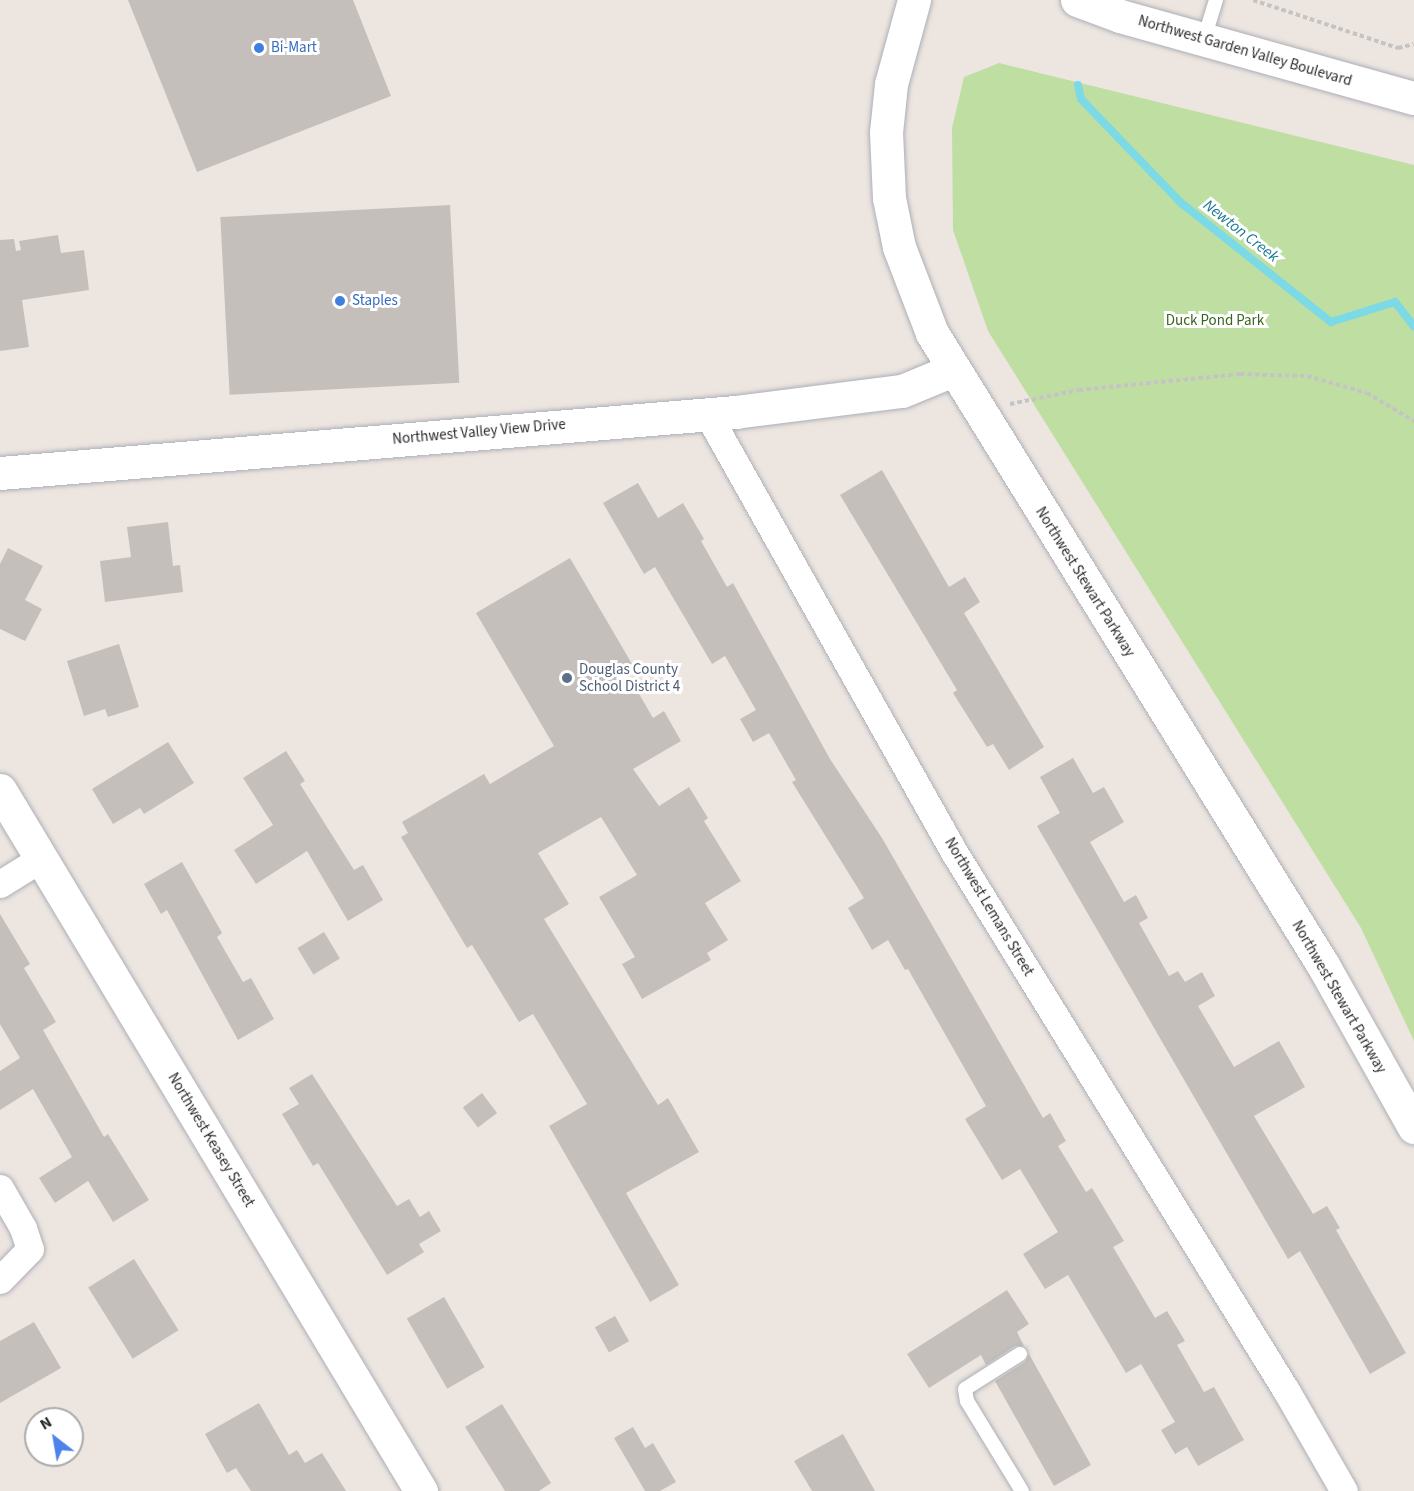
<!DOCTYPE html>
<style>
body{margin:0}
#map{position:relative;width:1414px;height:1491px;overflow:hidden;background:#ede5e0;font-family:"Source Sans 3",sans-serif}
div>[style]{position:absolute}
[style*='--x']{left:calc(var(--x)*1px);top:calc(var(--y)*1px);width:calc(var(--w)*1px);rotate:calc(var(--a)*1deg)}
.green>*{inset:0;background:#bfdea1}
.stream>*{height:8px;margin:-4px;padding:0 4px;transform-origin:4px;border-radius:4px;background:#7cd9e6}
.building>*{inset:0;background:#c5bfbc;transform-origin:0 0}
.path>*{height:4px;margin-top:-2px;transform-origin:0;background:repeating-linear-gradient(90deg,#c4c4c4 0 4.5px,transparent 0 7.5px)}
.roads{filter:drop-shadow(0 0 2px #acb0b7) drop-shadow(0 0 2px #acb0b7)}
.service>*{height:14px;margin:-7px;padding:0 7px;transform-origin:7px;border-radius:7px;background:#fff}
.minor>*{height:27px;margin:-13.5px;padding:0 13.5px;transform-origin:13.5px;border-radius:13.5px;background:#fff}
.tertiary>*{height:33px;margin:-16.5px;padding:0 16.5px;transform-origin:16.5px;border-radius:16.5px;background:#fff}
.secondary>*{height:33px;margin:-16.5px;padding:0 16.5px;transform-origin:16.5px;border-radius:16.5px;background:#fff}
.dots>*{width:16px;height:16px;translate:-50% -50%;box-sizing:border-box;border:3px solid #fff;border-radius:50%}
span{translate:-50% -50%;white-space:nowrap;text-align:center;line-height:1.15;-webkit-text-stroke:6px #fff;paint-order:stroke}
.shop-label{font-size:15px;color:#366cbe}
.left{translate:0 -50%;text-align:left}
.street-label{font-size:15px;color:#2c2c2c}
.park-label{font-size:15px;color:#396521}
.service-label{font-size:15px;color:#4e5e75}
.water-label{font-size:16px;color:#187b94;font-style:italic}
.north{position:absolute;left:24px;top:1407px;width:60px;height:60px;box-sizing:border-box;background:#fff;border:2px solid #ababab;border-radius:50%;rotate:329deg;font-size:16px;font-weight:700;line-height:24px;text-align:center;color:#2c2c2c}
.north::after{content:'';display:block;margin:auto;width:21px;height:27px;background:#4d82ec;clip-path:polygon(50% 0,100% 100%,50% 72%,0 100%)}
</style>
<div id="map">
<div class="green">
<i style="clip-path:polygon(999px 63px,1414px 165px,1414px 1041px,1361px 928px,988px 331px,953px 230px,952px 128px,964px 77px)"></i>
</div>
<div class="stream">
<i style="--x:1078;--y:85;--w:14;--a:78"></i>
<i style="--x:1081;--y:99;--w:143;--a:46.1"></i>
<i style="--x:1180;--y:202;--w:193;--a:38.5"></i>
<i style="--x:1331;--y:322;--w:67;--a:-17.4"></i>
<i style="--x:1395;--y:302;--w:31;--a:52"></i>
</div>
<div class="building">
<i style="clip-path:polygon(128px 0,353px 0,391px 96px,197px 172px)"></i>
<i style="left:450px;top:205px;width:178px;height:230px;rotate:87deg"></i>
<i style="clip-path:polygon(58px 235px,61px 253px,84px 250px,89px 290px,22px 300px,29px 347px,0 351px,0 240px,14px 239px,16px 251px,21px 250px,19px 241px)"></i>
<i style="clip-path:polygon(882px 470px,949px 587px,965px 577px,980px 602px,964px 613px,1044px 747px,1009px 770px,993px 744px,987px 747px,953px 693px,957px 690px,840px 495px)"></i>
<i style="clip-path:polygon(638px 483px,658px 518px,683px 503px,704px 539px,701px 541px,727px 587px,733px 583px,830px 759px,882px 838px,1043px 1118px,1050px 1113px,1066px 1141px,1058px 1146px,1086px 1192px,1092px 1188px,1124px 1241px,1113px 1247px,1155px 1318px,1167px 1311px,1185px 1341px,1177px 1345px,1204px 1392px,1214px 1387px,1244px 1440px,1198px 1466px,1187px 1447px,1175px 1454px,1161px 1430px,1175px 1422px,1141px 1364px,1126px 1373px,1068px 1275px,1045px 1289px,1023px 1254px,1058px 1232px,1020px 1169px,1002px 1180px,965px 1119px,986px 1106px,908px 969px,905px 970px,888px 940px,872px 950px,848px 908px,864px 898px,792px 782px,796px 780px,769px 733px,753px 742px,740px 719px,756px 710px,725px 656px,712px 664px,655px 567px,644px 574px,603px 503px)"></i>
<i style="clip-path:polygon(168px 522px,173px 566px,180px 565px,183px 592px,105px 602px,100px 561px,131px 557px,127px 527px)"></i>
<i style="clip-path:polygon(8px 548px,43px 566px,25px 600px,42px 609px,25px 641px,0 629px,0 564px)"></i>
<i style="clip-path:polygon(570px 558px,635px 669px,627px 673px,653px 718px,664px 711px,681px 741px,633px 769px,659px 806px,689px 787px,708px 818px,704px 821px,741px 881px,705px 903px,728px 940px,707px 953px,711px 960px,642px 999px,622px 964px,635px 957px,599px 897px,637px 875px,601px 817px,538px 853px,569px 904px,544px 919px,658px 1105px,668px 1098px,699px 1152px,626px 1193px,679px 1285px,650px 1302px,549px 1126px,587px 1104px,533px 1014px,519px 1022px,472px 945px,467px 948px,401px 837px,408px 833px,402px 822px,484px 774px,490px 784px,554px 746px,476px 613px)"></i>
<i style="clip-path:polygon(119px 644px,139px 707px,108px 717px,105px 709px,84px 716px,67px 661px)"></i>
<i style="clip-path:polygon(168px 742px,194px 783px,144px 814px,140px 808px,113px 824px,92px 789px)"></i>
<i style="clip-path:polygon(286px 751px,305px 781px,300px 784px,354px 870px,363px 865px,383px 900px,348px 921px,307px 851px,256px 884px,234px 850px,273px 825px,243px 778px)"></i>
<i style="clip-path:polygon(1073px 758px,1093px 793px,1104px 787px,1124px 822px,1090px 842px,1124px 902px,1136px 895px,1148px 918px,1139px 923px,1169px 976px,1178px 971px,1185px 982px,1202px 972px,1215px 996px,1198px 1006px,1234px 1067px,1279px 1041px,1305px 1087px,1254px 1116px,1313px 1214px,1327px 1206px,1340px 1228px,1336px 1230px,1406px 1353px,1370px 1374px,1300px 1251px,1288px 1259px,1037px 826px,1060px 813px,1040px 777px)"></i>
<i style="clip-path:polygon(182px 862px,222px 933px,217px 937px,243px 982px,251px 978px,274px 1019px,238px 1040px,167px 910px,161px 914px,144px 884px)"></i>
<i style="clip-path:polygon(0 914px,30px 964px,24px 968px,56px 1022px,43px 1030px,104px 1137px,108px 1134px,149px 1200px,113px 1222px,88px 1181px,55px 1203px,39px 1178px,72px 1157px,33px 1089px,0 1110px,0 1071px,20px 1058px,0 1024px)"></i>
<i style="left:324px;top:932px;width:31px;height:31px;rotate:59deg"></i>
<i style="clip-path:polygon(312px 1074px,397px 1206px,409px 1199px,420px 1217px,429px 1211px,441px 1231px,419px 1244px,424px 1252px,387px 1275px,318px 1163px,313px 1166px,282px 1114px,299px 1104px,289px 1088px)"></i>
<i style="left:482px;top:1093px;width:25px;height:24px;rotate:53deg"></i>
<i style="left:134px;top:1259px;width:84px;height:54px;rotate:58deg"></i>
<i style="clip-path:polygon(1007px 1290px,1029px 1324px,1017px 1332px,1024px 1346px,1015px 1346px,986px 1365px,981px 1355px,929px 1388px,907px 1354px)"></i>
<i style="left:444px;top:1297px;width:81px;height:43px;rotate:60deg"></i>
<i style="left:615px;top:1316px;width:29px;height:23px;rotate:61deg"></i>
<i style="clip-path:polygon(34px 1322px,61px 1368px,0 1403px,0 1341px)"></i>
<i style="clip-path:polygon(1029px 1354px,1091px 1465px,1054px 1486px,995px 1381px,1025px 1362px)"></i>
<i style="clip-path:polygon(259px 1403px,289px 1455px,297px 1450px,305px 1463px,322px 1453px,346px 1491px,251px 1491px,236px 1468px,227px 1473px,205px 1434px)"></i>
<i style="clip-path:polygon(502px 1404px,551px 1483px,539px 1491px,505px 1491px,465px 1427px)"></i>
<i style="clip-path:polygon(633px 1427px,645px 1448px,653px 1443px,676px 1482px,660px 1491px,645px 1491px,614px 1438px)"></i>
<i style="clip-path:polygon(843px 1434px,875px 1491px,812px 1491px,794px 1461px)"></i>
</div>
<div class="path">
<i style="--x:1253;--y:0;--w:153;--a:18.3"></i>
<i style="--x:1398;--y:48;--w:16;--a:-14"></i>
<i style="--x:1010;--y:404;--w:70;--a:-11.5"></i>
<i style="--x:1079;--y:390;--w:162;--a:-5.7"></i>
<i style="--x:1240;--y:374;--w:67;--a:1.7"></i>
<i style="--x:1307;--y:376;--w:62;--a:15.8"></i>
<i style="--x:1367;--y:393;--w:55;--a:30.8"></i>
</div>
<div class="roads">
<div class="service">
<i style="--x:1204;--y:39;--w:41;--a:-72.9"></i>
<i style="--x:1020;--y:1354;--w:65;--a:147.5"></i>
<i style="--x:965;--y:1389;--w:12;--a:81"></i>
<i style="--x:967;--y:1401;--w:105;--a:58.6"></i>
</div>
<div class="minor">
<i style="--x:707;--y:413;--w:504;--a:60.64"></i>
<i style="--x:954;--y:852;--w:634;--a:58.34"></i>
<i style="--x:1287;--y:1392;--w:114;--a:60.1"></i>
<i style="--x:0;--y:884;--w:49;--a:-31.8"></i>
<i style="--x:0;--y:1188;--w:46;--a:60.1"></i>
<i style="--x:23;--y:1228;--w:22;--a:72"></i>
<i style="--x:30;--y:1249;--w:43;--a:134.1"></i>
</div>
<div class="tertiary">
<i style="--x:0;--y:473;--w:738;--a:-4.74"></i>
<i style="--x:735;--y:412;--w:168;--a:-7.2"></i>
<i style="--x:902;--y:391;--w:55;--a:-22.4"></i>
<i style="--x:0;--y:790;--w:818;--a:59.01"></i>
</div>
<div class="secondary">
<i style="--x:914;--y:0;--w:87;--a:105.3"></i>
<i style="--x:891;--y:84;--w:48;--a:95.9"></i>
<i style="--x:886;--y:132;--w:66;--a:87.4"></i>
<i style="--x:889;--y:198;--w:50;--a:78.5"></i>
<i style="--x:899;--y:247;--w:92;--a:69"></i>
<i style="--x:932;--y:333;--w:743;--a:58.26"></i>
<i style="--x:1323;--y:965;--w:186;--a:60.7"></i>
<i style="--x:1077;--y:0;--w:46;--a:20.4"></i>
<i style="--x:1120;--y:16;--w:305;--a:15.6"></i>
</div>
</div>
<div class="dots">
<i style="left:259px;top:48px;background:#3f7fe0"></i>
<i style="left:340px;top:301px;background:#3f7fe0"></i>
<i style="left:567px;top:678px;background:#5c6f8a"></i>
</div>
<div class="shop-label">
<span class="left" style="left:271px;top:48px">Bi-Mart</span>
<span class="left" style="left:352px;top:301px">Staples</span>
</div>
<div class="street-label">
<span style="left:1245px;top:51px;rotate:16deg">Northwest Garden Valley Boulevard</span>
<span style="left:479px;top:432px;rotate:-5deg">Northwest Valley View Drive</span>
<span style="left:1085px;top:582px;rotate:58deg">Northwest Stewart Parkway</span>
<span style="left:989px;top:907px;rotate:59deg">Northwest Lemans Street</span>
<span style="left:1339px;top:997px;rotate:60deg">Northwest Stewart Parkway</span>
<span style="left:211px;top:1140px;rotate:59deg">Northwest Keasey Street</span>
</div>
<div class="park-label">
<span style="left:1215px;top:321px">Duck Pond Park</span>
</div>
<div class="service-label">
<span class="left" style="left:579px;top:678px">Douglas County<br>School District 4</span>
</div>
<div class="water-label">
<span style="left:1241px;top:231px;rotate:38deg">Newton Creek</span>
</div>
<div class="north">N</div>
</div>
